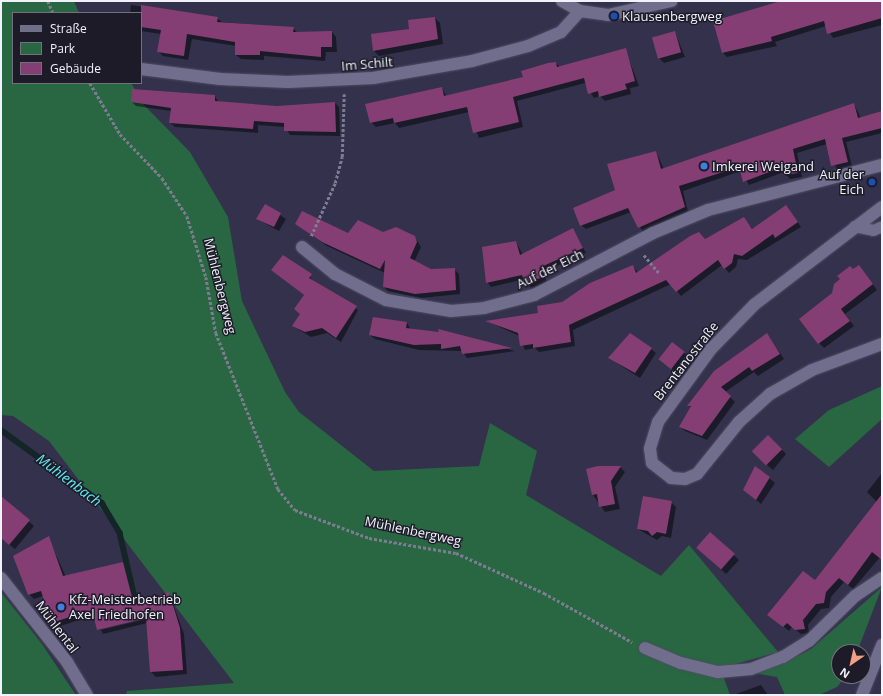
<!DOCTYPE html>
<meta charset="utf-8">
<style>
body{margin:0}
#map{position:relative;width:883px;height:696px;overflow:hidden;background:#34314c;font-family:"Open Sans",sans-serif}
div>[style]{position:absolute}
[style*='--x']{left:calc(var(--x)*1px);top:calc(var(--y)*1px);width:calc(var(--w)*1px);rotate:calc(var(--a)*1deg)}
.green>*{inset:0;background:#286742}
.shadow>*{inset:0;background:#0007}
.stream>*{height:5.5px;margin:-2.75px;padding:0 2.75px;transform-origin:2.75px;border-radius:2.75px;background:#132526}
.building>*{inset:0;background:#853e74;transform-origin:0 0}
.path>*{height:2.5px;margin-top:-1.25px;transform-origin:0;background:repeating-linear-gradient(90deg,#7e7c91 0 3px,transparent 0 5px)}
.roads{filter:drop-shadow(0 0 1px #4f4c62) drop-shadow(0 0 1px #4f4c62)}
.lane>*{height:11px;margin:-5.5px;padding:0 5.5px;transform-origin:5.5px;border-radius:5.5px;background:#716e8d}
.street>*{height:12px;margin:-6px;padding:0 6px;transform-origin:6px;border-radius:6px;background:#716e8d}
.secondary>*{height:12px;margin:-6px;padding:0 6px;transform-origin:6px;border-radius:6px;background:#716e8d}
.dots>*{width:11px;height:11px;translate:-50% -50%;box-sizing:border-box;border:2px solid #1c1b27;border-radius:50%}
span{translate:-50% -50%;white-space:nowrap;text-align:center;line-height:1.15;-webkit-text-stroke:3px #1c1b27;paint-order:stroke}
.poi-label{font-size:13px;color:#f2f2fd}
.left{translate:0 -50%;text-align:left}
.right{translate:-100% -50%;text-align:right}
.street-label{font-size:13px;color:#f2f2fd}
.water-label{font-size:14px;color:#61ebf3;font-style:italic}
.frame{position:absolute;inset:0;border:2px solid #f2f2fd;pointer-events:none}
.legend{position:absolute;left:12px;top:12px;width:130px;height:72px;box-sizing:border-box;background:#1c1b27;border:1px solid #72717d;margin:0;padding:5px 7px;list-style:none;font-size:12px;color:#f2f2fd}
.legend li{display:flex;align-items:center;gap:8px;height:20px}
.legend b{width:20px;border:1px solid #72717d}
.north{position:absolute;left:831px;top:644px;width:40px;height:40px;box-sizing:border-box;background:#1c1b27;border:1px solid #72717d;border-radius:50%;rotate:214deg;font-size:11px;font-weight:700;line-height:16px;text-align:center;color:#f2f2fd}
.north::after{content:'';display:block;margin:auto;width:14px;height:18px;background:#f39f85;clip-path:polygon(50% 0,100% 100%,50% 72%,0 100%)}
</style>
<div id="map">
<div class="green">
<i style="clip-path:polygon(1px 1px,74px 1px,79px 13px,13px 13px,13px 83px,131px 83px,145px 106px,190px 152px,228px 217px,242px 301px,285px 392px,299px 412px,374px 471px,479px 466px,490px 423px,537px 451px,526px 495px,661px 576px,689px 545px,778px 652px,728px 666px,724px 678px,730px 695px,126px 695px,127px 691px,234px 683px,49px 441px,13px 416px,1px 415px)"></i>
<i style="clip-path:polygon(882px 386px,882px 419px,829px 467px,795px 439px,829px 410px)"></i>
<i style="clip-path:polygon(882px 587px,857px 652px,839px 652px,839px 676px,846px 676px,837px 687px,819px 695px,785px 695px,777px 677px,754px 673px,786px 662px,811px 649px)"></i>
<i style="clip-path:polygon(1px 592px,42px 644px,76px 695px,1px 695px)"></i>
</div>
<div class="shadow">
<i style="clip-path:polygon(784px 1px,882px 1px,882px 25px,833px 38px,826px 26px,775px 42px,777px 46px,727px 57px,722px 52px)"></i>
<i style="clip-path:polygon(131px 5px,217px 18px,222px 22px,293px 28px,298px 33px,332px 32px,336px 37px,337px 52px,326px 52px,325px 61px,264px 56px,264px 60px,241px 59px,236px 55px,236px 46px,192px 39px,188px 60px,163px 56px,158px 51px,161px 34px,141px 31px,141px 13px,130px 13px)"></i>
<i style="clip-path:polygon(435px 18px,440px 23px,443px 44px,379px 56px,374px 51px)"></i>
<i style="clip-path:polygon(675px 32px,685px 57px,664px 63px,659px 58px)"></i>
<i style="clip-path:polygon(625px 49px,639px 86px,630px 88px,631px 94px,605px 101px,600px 96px,594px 98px,585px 83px,517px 101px,523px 127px,479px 138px,469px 112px,399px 128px,395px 123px,376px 127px,371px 122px,442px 88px,447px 97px,524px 78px,556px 63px,560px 67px)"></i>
<i style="clip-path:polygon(215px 96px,219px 103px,277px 107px,335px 103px,339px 107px,340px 136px,290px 135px,285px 127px,258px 125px,258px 133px,175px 127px,170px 123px,171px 111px,136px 106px,132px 102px)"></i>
<i style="clip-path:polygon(854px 104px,861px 118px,882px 112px,882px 133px,846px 142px,852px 166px,837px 170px,827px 144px,797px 153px,802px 177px,790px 179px,784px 172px,749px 185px,741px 171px,683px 191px,688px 212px,643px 232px,631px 212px,586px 229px,581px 225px,656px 152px,664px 169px)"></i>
<i style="clip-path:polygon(265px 205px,286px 219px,279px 231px,257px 219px)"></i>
<i style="clip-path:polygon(790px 211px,801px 227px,747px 260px,738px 259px,736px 267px,729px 273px,722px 265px,681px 296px,671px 284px,573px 330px,575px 346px,539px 352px,535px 348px,525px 350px,519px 336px,487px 321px,539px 314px,633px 266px,638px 273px,744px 219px,753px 229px)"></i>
<i style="clip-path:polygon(296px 224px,349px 234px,415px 237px,421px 247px,414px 262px,430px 270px,454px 269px,459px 274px,460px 294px,421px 298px,388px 291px,384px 287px,385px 273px,327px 246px)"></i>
<i style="clip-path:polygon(573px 229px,586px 253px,543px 272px,547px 282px,531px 288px,525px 279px,491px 287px,487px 282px,516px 242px,523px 255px)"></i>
<i style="clip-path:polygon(272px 270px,308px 273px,313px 282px,358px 310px,341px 342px,327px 333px,311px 337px,293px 326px,301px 315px,305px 296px)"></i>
<i style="clip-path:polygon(853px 270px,863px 271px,877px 290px,845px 314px,854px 326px,824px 348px,819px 343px,833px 294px)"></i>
<i style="clip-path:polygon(407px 323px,411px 330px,440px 333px,440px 330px,515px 351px,467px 358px,462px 351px,419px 350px,375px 339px,370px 335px)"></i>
<i style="clip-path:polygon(767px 334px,784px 359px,758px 376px,754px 372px,725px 392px,735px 402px,707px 440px,685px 431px,680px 427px,691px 408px,689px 406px,714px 372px)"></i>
<i style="clip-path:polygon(651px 349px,656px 353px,640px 378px,609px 358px)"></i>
<i style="clip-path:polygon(684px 353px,686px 355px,675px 371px,662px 362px)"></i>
<i style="clip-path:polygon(781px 449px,786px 454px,773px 470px,759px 458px)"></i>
<i style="clip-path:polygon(620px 467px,625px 472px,615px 487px,620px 509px,605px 512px,593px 495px,587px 470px)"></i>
<i style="clip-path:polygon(756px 467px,775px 483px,761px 504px,749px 494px)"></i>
<i style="clip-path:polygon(882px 473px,882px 555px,853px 589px,844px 582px,831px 597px,829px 608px,821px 609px,808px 625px,809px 633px,801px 634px,792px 627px,789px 631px,774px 619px,815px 581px,877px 502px,867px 492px)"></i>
<i style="clip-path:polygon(1px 497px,34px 526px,15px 549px,1px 538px)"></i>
<i style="clip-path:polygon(671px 502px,676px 507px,671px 538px,662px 536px,657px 540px,638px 529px)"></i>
<i style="clip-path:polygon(710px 533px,739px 560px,726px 574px,702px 552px)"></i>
<i style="clip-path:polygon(evenodd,48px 537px,66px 577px,123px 563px,128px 568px,137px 605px,169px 593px,184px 634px,187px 674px,156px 677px,151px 672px,147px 623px,103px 634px,95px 615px,57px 627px,43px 596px,34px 599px,29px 594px,48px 537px,151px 616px,151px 618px,100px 630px,100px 628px,151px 616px)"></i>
<i style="clip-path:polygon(761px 685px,768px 695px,733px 695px)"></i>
</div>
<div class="stream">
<i style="--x:1;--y:430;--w:125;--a:35.9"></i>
<i style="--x:102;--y:503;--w:35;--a:59"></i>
<i style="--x:120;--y:533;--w:80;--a:77"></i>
</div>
<div class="building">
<i style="clip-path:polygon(781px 1px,882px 1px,882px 18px,827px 34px,824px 21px,771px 37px,772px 41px,722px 53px,713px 21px)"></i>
<i style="clip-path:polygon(141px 5px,218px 17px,217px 22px,294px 27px,293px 32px,332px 31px,332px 47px,321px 47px,321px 57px,260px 51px,260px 55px,235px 55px,235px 42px,187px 34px,184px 56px,157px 52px,161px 30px,141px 27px)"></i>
<i style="clip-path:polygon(435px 17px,438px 39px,373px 51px,371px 34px,409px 29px,408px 20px)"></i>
<i style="left:675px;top:31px;width:22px;height:24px;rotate:74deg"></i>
<i style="clip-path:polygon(626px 48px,635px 81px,625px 84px,627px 89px,599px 97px,598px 91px,588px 94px,584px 78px,513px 97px,519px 122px,473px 133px,467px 107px,394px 123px,393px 118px,370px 123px,365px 104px,442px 87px,444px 96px,523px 77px,521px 71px,548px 63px,556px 62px,557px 67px)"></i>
<i style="clip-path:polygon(132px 89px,215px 95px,215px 101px,277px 106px,335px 102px,336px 132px,284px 131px,284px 123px,254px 121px,253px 129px,169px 123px,171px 108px,131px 102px)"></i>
<i style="clip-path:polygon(854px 103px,858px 118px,882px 111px,882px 128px,842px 138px,848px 162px,831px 166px,825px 139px,793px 149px,798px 173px,784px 175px,780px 168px,743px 182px,739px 167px,679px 186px,685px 207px,638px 228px,628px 208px,580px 226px,573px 208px,615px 190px,607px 164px,656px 151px,661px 169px)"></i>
<i style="clip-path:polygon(265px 204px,281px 213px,274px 227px,256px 219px)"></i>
<i style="clip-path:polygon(786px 205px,798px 222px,775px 238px,773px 234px,742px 256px,734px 254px,732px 263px,724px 269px,718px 260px,676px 292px,666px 280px,569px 325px,571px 342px,533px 348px,533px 344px,520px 346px,518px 333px,485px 321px,538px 313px,537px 306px,562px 302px,590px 283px,633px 265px,636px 273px,690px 236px,699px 232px,705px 239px,744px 217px,752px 229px)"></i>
<i style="clip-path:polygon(302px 211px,348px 233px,358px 220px,383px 232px,396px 227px,415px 236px,417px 242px,410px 258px,431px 269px,455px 268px,456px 290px,415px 294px,383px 287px,385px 260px,380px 269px,322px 242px,295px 224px)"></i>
<i style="clip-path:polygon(573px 228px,583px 248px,539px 268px,543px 277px,525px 284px,522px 275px,486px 283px,482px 247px,516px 241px,520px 255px)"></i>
<i style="clip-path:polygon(283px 255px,312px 274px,309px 278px,357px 306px,336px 338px,322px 328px,305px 332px,292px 326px,300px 314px,294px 309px,304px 295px,271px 270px)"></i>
<i style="clip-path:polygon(859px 265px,873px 284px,841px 309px,850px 321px,818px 344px,799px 319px,832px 293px,834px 284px,840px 279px,837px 276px,850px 266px,853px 269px)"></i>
<i style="clip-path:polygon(373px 317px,407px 322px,406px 328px,439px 332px,438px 329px,512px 348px,462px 354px,460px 346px,441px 349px,441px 344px,414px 345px,369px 335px)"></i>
<i style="clip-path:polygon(630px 333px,652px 348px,635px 373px,608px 358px)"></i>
<i style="clip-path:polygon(767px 333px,780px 354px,752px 371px,749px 367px,721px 387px,731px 396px,702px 436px,679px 427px,691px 406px,687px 406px,714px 371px)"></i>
<i style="left:672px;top:342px;width:16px;height:22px;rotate:38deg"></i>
<i style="left:768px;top:435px;width:20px;height:23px;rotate:45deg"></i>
<i style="clip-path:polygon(598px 466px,621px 466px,611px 481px,615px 504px,599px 507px,597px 494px,592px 495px,586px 469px)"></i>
<i style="clip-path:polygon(755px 466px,770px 477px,756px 500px,743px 490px)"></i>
<i style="clip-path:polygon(882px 494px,882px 560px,872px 552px,848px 585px,839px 578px,826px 592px,824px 603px,816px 604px,803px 620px,805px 629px,795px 630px,787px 623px,783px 627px,767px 615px,803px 571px,815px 580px)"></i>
<i style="clip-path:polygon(1px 496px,30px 520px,9px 545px,1px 538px)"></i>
<i style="clip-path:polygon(643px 496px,672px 501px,666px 534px,657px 532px,652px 536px,648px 531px,637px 529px)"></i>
<i style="left:710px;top:532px;width:33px;height:21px;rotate:41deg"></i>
<i style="clip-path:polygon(49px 536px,63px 576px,123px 562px,134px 605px,169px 592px,180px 628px,183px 670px,150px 672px,146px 618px,97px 630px,92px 610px,51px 623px,41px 591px,28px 595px,13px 556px)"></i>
</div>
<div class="path">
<i style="--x:48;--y:1;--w:13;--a:67"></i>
<i style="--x:90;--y:83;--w:59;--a:59.5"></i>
<i style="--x:120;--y:134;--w:61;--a:46.3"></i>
<i style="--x:162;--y:178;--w:45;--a:56.7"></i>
<i style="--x:187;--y:216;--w:64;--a:72.7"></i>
<i style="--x:206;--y:277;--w:57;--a:79.9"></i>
<i style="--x:216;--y:333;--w:168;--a:68.3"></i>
<i style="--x:278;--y:489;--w:27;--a:51"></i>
<i style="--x:295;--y:510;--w:79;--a:20.7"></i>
<i style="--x:369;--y:538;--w:88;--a:9.8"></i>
<i style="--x:456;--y:553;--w:97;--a:24.4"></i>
<i style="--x:544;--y:593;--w:101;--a:29.1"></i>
<i style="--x:311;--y:236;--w:58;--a:-65.6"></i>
<i style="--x:335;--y:183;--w:27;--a:-75"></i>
<i style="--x:342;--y:157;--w:63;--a:-88.2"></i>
<i style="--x:644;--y:255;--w:23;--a:50"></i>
</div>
<div class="roads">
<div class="lane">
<i style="--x:854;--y:226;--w:19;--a:12"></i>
<i style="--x:873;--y:230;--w:10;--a:-24"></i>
</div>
<div class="street">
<i style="--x:141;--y:69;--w:80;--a:7.2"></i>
<i style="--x:220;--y:79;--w:68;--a:2.5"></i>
<i style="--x:288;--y:82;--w:85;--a:-2.7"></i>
<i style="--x:373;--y:78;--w:100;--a:-9.7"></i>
<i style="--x:472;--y:61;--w:58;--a:-15"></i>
<i style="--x:528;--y:46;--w:36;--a:-23"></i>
<i style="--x:561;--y:32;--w:28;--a:-48"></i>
<i style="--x:302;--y:247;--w:43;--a:39.3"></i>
<i style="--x:335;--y:274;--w:57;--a:27"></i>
<i style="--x:386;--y:300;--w:66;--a:9.6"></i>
<i style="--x:451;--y:311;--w:33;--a:-5"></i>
<i style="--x:484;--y:308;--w:52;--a:-14.6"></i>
<i style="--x:534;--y:295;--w:134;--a:-27.5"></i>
<i style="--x:653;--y:233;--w:60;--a:-22.7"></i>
<i style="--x:708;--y:210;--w:180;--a:-14.5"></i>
<i style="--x:645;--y:648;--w:39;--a:23"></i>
<i style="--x:681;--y:663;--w:38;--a:14"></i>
<i style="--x:718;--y:672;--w:33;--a:-5"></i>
<i style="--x:751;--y:669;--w:34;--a:-21"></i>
<i style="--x:783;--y:657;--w:31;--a:-32"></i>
<i style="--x:809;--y:641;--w:64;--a:-44.4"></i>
<i style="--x:855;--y:596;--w:32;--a:-34"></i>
</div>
<div class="secondary">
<i style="--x:562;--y:1;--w:21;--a:29"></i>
<i style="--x:580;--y:11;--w:28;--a:8"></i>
<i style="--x:608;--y:15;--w:65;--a:-12.5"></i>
<i style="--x:882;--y:207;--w:161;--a:142.6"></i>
<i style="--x:754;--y:305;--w:62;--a:134.3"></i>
<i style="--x:711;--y:349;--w:90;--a:126"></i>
<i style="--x:658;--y:422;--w:28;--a:107"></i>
<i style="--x:650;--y:449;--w:14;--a:82"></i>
<i style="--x:652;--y:463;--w:24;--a:38"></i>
<i style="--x:671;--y:478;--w:14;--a:4"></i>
<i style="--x:685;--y:479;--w:13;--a:-23"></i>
<i style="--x:697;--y:474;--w:67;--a:-51.1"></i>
<i style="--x:739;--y:422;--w:42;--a:-42.1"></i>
<i style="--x:770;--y:394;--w:48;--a:-29.7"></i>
<i style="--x:812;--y:370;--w:75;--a:-20.4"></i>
<i style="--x:1;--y:578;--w:107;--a:51.8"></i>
<i style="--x:67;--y:662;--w:39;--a:59"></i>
<i style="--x:862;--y:695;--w:54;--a:-68.2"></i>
</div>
</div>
<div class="dots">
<i style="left:614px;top:16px;background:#1a4fb4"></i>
<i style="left:704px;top:166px;background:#3f7fe0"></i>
<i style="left:872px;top:182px;background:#1a4fb4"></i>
<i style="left:61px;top:607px;background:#3f7fe0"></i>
</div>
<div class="poi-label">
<span class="left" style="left:622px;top:16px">Klausenbergweg</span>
<span class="left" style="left:712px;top:166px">Imkerei Weigand</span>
<span class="right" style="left:864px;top:182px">Auf der<br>Eich</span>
<span class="left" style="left:69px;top:607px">Kfz-Meisterbetrieb<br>Axel Friedhofen</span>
</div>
<div class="street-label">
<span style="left:367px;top:64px;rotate:-5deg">Im Schilt</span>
<span style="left:550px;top:269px;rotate:-26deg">Auf der Eich</span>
<span style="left:220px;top:286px;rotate:76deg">Mühlenbergweg</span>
<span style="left:686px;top:361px;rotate:-52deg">Brentanostraße</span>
<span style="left:413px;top:531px;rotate:12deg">Mühlenbergweg</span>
<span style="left:57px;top:627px;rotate:53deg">Mühlental</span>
</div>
<div class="water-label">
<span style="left:69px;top:480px;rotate:37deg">Mühlenbach</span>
</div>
<div class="frame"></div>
<ul class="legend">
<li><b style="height:5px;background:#716e8d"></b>Straße</li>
<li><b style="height:11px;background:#286742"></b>Park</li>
<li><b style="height:11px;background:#853e74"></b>Gebäude</li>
</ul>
<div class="north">N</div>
</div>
